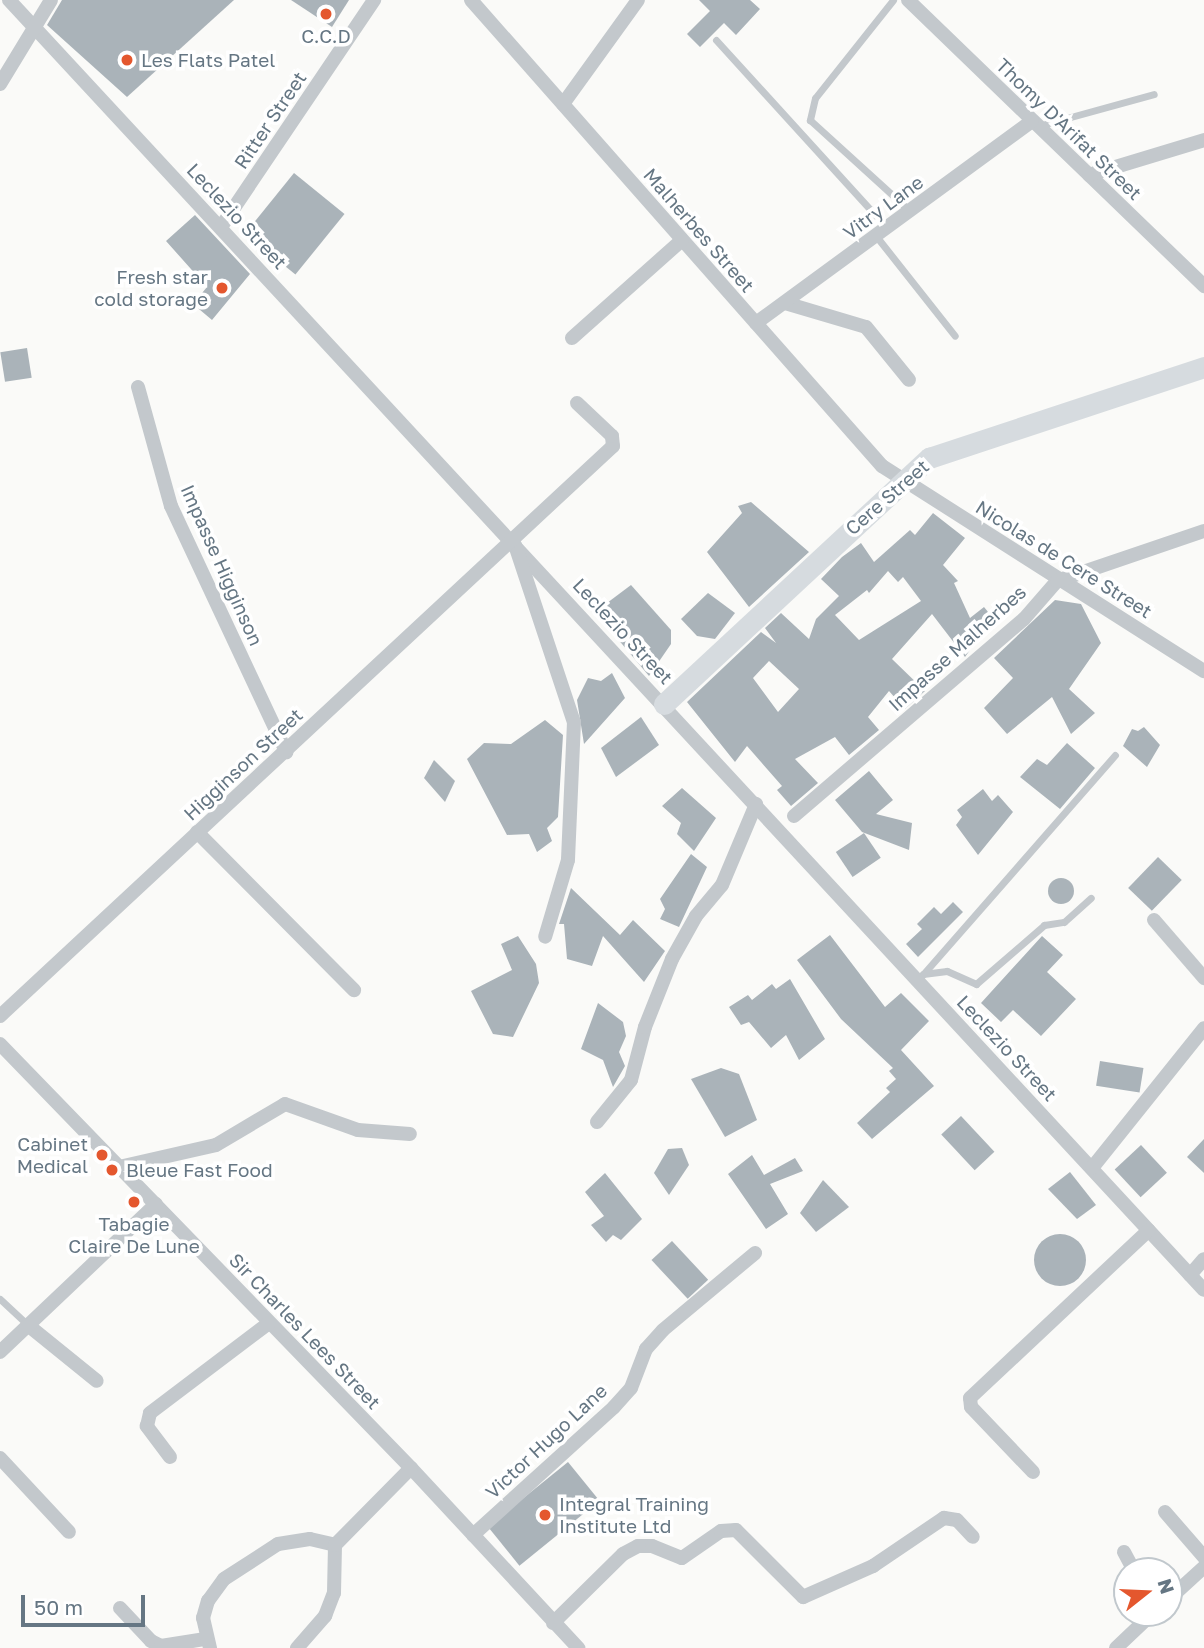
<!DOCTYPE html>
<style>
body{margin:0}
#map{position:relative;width:1204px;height:1648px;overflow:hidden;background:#fafaf8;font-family:"Golos Text",sans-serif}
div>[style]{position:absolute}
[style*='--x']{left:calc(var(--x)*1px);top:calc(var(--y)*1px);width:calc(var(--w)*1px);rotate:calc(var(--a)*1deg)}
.building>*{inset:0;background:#aab3b9;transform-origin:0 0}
.round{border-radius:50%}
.lane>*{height:7px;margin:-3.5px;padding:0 3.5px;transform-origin:3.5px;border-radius:3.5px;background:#c3c8cc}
.street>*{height:14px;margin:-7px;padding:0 7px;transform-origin:7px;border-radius:7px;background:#c3c8cc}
.secondary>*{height:21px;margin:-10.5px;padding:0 10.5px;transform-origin:10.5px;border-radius:10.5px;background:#d6dbdf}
.dots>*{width:19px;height:19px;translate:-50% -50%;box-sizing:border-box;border:4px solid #fff;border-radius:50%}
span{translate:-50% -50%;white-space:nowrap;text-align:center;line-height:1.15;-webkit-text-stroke:7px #fff;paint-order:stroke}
.poi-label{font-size:19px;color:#657683}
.left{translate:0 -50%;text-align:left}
.right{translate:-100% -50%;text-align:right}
.street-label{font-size:19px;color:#657683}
.north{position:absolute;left:1113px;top:1557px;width:70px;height:70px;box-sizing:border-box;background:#fff;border:2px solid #c1c8cd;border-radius:50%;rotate:72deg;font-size:19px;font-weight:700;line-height:28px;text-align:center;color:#657683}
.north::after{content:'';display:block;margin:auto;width:24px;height:32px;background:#e4572e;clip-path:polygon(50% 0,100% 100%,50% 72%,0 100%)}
.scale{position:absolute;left:21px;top:1595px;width:124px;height:32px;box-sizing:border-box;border:4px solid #657683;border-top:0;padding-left:9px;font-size:21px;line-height:24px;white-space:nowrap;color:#657683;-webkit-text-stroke:5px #fff;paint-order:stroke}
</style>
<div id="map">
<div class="building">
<i style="clip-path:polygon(62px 0,234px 0,127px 97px,47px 25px)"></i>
<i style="clip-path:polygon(291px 0,349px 0,332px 27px)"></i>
<i style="clip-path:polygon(699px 0,750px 0,760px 9px,736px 35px,724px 23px,700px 47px,687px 34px,710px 11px)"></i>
<i style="left:294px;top:173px;width:65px;height:78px;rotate:39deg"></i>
<i style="clip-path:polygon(195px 215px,250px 274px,212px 320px,193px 304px,207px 287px,166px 241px)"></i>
<i style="left:27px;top:348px;width:30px;height:27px;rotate:81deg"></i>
<i style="clip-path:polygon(751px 502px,809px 552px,749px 607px,707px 552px,742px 513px,738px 506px)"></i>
<i style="clip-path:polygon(evenodd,933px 513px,965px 538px,943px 565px,958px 581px,954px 583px,970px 618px,984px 607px,993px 618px,965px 657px,932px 614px,892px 659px,925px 691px,905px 709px,889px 691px,868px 717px,879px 730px,849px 755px,835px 737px,795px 759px,818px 783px,791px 806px,777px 790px,782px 786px,747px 746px,735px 762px,687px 702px,761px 632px,776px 643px,765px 628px,781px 613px,809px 639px,816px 619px,839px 596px,821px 579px,842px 557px,861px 543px,874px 562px,910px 530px,915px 535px,933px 513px,888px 571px,898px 582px,903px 577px,921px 601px,859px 640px,835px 615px,867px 590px,869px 593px,888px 571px,933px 513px,769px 661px,799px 689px,778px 712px,753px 678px,769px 661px)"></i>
<i style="clip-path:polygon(631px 585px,671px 630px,671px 644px,649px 676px,595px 612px)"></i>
<i style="clip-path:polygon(708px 593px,735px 613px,715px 639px,697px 636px,681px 619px)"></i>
<i style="clip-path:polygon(1055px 600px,1081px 604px,1101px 643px,1069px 689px,1095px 713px,1071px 734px,1052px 697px,1007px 734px,984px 708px,1013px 678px,994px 658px)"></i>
<i style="clip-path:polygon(612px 673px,625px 698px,584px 744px,577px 700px,588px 678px,601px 681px)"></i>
<i style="clip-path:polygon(641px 717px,659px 745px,616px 777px,601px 748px)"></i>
<i style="clip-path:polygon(545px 720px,563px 735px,558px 817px,547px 828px,552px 841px,537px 852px,529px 834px,507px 835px,467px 759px,484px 743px,511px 744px)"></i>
<i style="clip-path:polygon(1144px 727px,1160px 745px,1147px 767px,1123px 746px,1132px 729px,1138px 731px)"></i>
<i style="clip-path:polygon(1067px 743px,1095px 768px,1060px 809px,1020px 777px,1037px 759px,1047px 765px)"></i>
<i style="clip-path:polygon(434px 760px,455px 781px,445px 802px,424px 778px)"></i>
<i style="clip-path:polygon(869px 771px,893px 800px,876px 814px,912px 823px,909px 850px,862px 832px,835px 800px)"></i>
<i style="clip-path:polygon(682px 788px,716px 818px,694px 851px,677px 834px,681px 823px,662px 806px)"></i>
<i style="clip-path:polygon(983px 789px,992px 801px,998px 795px,1013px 812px,978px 855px,956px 825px,962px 817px,957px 810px)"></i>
<i style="left:864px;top:833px;width:30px;height:34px;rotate:56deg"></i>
<i style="clip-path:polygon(691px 854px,707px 867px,679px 927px,660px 919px,665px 909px,660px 899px)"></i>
<i style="left:1158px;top:857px;width:33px;height:43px;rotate:44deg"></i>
<i class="round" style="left:1048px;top:878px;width:26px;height:26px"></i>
<i style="clip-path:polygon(571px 888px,620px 935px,633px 920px,665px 951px,644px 982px,603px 936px,592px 966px,567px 959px,564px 924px,559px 924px)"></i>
<i style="clip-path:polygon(953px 902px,963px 912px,918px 957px,906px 944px,922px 929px,917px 924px,934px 907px,941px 914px)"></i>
<i style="clip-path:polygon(830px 935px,885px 1007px,901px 993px,929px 1021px,901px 1050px,934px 1086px,872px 1139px,857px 1123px,890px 1092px,886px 1088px,896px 1079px,889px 1071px,893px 1068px,841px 1019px,797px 960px)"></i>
<i style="clip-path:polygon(518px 936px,536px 964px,539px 983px,513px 1037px,493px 1034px,471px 991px,512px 970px,501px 944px)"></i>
<i style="clip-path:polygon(1042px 936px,1063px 955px,1047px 972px,1076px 999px,1041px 1036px,1013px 1010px,1001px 1022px,981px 1003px)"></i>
<i style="clip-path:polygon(790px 979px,825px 1039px,799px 1060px,786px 1035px,771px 1048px,749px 1022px,741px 1025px,729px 1007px,748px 995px,752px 1000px,772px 984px,776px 989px)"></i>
<i style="clip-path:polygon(598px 1003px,623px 1022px,626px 1036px,619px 1052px,625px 1066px,613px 1087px,603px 1060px,581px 1049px)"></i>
<i style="left:1100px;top:1061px;width:44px;height:25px;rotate:9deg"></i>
<i style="clip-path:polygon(721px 1068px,739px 1074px,757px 1120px,725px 1137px,691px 1079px)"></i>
<i style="left:961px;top:1116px;width:49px;height:27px;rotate:47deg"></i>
<i style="clip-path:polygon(1204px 1139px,1204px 1173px,1187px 1157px)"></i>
<i style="left:1141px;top:1145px;width:38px;height:36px;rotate:47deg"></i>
<i style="clip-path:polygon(682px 1148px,689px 1165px,669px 1195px,654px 1173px,668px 1149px)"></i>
<i style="clip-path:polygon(752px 1155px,764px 1175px,795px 1158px,803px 1171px,770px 1184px,788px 1214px,766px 1229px,728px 1174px)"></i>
<i style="clip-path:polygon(1070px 1172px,1096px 1205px,1077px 1219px,1048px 1189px)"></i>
<i style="clip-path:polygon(605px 1173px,642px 1219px,621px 1240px,613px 1235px,606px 1242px,591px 1225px,604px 1216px,585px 1192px)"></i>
<i style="clip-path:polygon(823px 1180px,849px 1207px,816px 1232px,800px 1213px)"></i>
<i class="round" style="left:1034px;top:1234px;width:52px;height:52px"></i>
<i style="left:672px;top:1241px;width:53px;height:28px;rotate:47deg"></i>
<i style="left:568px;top:1462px;width:50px;height:103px;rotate:51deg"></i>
</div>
<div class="lane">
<i style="--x:893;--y:0;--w:125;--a:128.5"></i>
<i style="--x:815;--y:98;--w:23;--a:103"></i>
<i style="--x:810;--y:120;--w:135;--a:42.3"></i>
<i style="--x:716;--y:40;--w:254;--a:47.7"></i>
<i style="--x:1038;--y:126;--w:120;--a:-15.4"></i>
<i style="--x:876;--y:236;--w:127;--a:51.7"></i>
<i style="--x:923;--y:974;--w:24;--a:-7"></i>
<i style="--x:947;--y:971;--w:32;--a:24"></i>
<i style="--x:976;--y:984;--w:90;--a:-40.9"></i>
<i style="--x:1044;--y:925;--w:20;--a:-9"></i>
<i style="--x:1064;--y:922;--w:36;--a:-42"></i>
<i style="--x:918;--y:980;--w:299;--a:-48.8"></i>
<i style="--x:0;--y:1299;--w:40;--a:43"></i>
</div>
<div class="street">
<i style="--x:9;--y:0;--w:1758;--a:47.19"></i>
<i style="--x:471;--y:0;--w:621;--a:48.59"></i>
<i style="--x:882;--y:466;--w:382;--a:32.5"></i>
<i style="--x:908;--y:0;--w:412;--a:44"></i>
<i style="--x:0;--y:84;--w:98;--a:-58.7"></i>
<i style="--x:563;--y:104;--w:128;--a:-54.2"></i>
<i style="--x:1089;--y:175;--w:120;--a:-16.9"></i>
<i style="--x:221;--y:227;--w:274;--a:-56"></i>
<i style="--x:785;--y:303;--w:84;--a:16.5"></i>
<i style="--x:866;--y:327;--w:68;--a:50.9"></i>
<i style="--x:756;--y:323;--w:342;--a:-36.2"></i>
<i style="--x:572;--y:338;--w:147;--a:-41.7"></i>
<i style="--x:138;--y:387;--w:123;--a:74.5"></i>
<i style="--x:171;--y:506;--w:272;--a:64.9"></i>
<i style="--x:515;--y:545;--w:187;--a:71.6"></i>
<i style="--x:574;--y:722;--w:138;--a:92.5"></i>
<i style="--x:568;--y:860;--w:80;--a:106.6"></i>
<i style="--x:794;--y:816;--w:303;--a:-40.6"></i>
<i style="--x:1024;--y:619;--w:50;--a:-49"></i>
<i style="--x:1057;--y:581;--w:155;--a:-18.8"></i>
<i style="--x:197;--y:832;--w:223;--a:45.2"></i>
<i style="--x:1154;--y:920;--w:77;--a:49.2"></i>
<i style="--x:0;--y:1016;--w:837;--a:-42.92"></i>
<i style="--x:613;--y:446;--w:10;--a:-96"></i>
<i style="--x:612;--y:436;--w:48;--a:-136.7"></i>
<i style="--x:0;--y:1044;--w:591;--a:45.89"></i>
<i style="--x:411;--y:1468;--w:246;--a:47.1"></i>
<i style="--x:597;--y:1122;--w:54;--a:-51"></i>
<i style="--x:631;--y:1080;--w:55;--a:-75.2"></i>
<i style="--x:645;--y:1027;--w:73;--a:-68.3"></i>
<i style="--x:672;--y:959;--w:49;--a:-60.8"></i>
<i style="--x:696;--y:916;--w:40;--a:-50"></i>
<i style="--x:722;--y:885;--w:88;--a:-67.2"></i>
<i style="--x:119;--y:1167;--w:99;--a:-12.8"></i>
<i style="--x:216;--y:1145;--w:80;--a:-30.7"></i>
<i style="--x:285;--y:1104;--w:77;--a:19.6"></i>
<i style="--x:358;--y:1130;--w:52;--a:4.4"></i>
<i style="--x:1092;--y:1168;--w:179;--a:-51.3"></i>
<i style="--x:1190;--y:1275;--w:21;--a:-49"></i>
<i style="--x:29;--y:1326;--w:87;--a:39"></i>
<i style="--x:0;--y:1352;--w:215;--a:-43.5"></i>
<i style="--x:170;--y:1457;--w:39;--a:-127"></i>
<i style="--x:147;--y:1426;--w:13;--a:-77"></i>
<i style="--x:150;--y:1413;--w:149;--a:-37.1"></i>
<i style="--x:0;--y:1458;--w:101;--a:47"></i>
<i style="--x:1033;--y:1472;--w:90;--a:-133.6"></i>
<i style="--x:971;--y:1407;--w:9;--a:-96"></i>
<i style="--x:970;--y:1398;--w:245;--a:-43.2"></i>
<i style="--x:1165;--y:1512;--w:60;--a:49.1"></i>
<i style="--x:473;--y:1535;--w:190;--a:-42.2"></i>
<i style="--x:614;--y:1407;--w:25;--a:-48"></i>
<i style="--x:631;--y:1388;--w:42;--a:-69"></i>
<i style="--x:646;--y:1349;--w:25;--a:-48"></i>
<i style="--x:663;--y:1330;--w:120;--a:-39.9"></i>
<i style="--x:1124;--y:1552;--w:21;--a:62"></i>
<i style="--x:1169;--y:1599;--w:47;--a:-42.4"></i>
<i style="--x:120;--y:1608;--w:45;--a:46.8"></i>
<i style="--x:151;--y:1641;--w:11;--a:27"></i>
<i style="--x:161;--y:1646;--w:45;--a:-9"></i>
<i style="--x:553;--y:1623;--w:98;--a:-44.6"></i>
<i style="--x:623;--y:1554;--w:17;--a:-28"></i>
<i style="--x:638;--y:1546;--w:14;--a:0"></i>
<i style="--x:652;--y:1546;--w:32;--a:22"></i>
<i style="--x:682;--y:1558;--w:47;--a:-34.7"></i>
<i style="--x:721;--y:1531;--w:15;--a:-4"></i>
<i style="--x:736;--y:1530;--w:95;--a:45"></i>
<i style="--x:803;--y:1597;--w:77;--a:-23.9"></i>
<i style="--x:873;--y:1566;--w:86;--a:-34.1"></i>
<i style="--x:944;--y:1518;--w:13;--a:9"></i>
<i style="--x:957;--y:1520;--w:23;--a:47"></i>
<i style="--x:210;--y:1648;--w:31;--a:-103"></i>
<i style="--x:203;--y:1618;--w:18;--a:-74"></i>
<i style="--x:208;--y:1601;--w:27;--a:-54"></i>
<i style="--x:224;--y:1579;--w:64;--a:-32.9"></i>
<i style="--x:278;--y:1544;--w:32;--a:-9"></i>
<i style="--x:310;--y:1539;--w:26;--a:13"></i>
<i style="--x:297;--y:1648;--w:43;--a:-48.8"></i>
<i style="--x:325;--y:1616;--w:25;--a:-69"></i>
<i style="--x:334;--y:1593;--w:48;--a:-88.8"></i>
<i style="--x:335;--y:1545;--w:108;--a:-45.4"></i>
<i style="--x:1116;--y:1648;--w:51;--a:-43.4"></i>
</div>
<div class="secondary">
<i style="--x:664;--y:704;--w:362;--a:-42.9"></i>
<i style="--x:929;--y:458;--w:290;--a:-18.3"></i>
</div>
<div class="dots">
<i style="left:326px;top:14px;background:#e4572e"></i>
<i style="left:127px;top:60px;background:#e4572e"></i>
<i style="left:222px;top:288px;background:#e4572e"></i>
<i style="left:102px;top:1155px;background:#e4572e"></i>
<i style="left:112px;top:1170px;background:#e4572e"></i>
<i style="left:134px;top:1202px;background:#e4572e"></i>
<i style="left:545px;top:1515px;background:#e4572e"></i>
</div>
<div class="poi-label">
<span style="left:326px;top:36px">C.C.D</span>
<span class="left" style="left:141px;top:60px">Les Flats Patel</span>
<span class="right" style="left:208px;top:288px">Fresh star<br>cold storage</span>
<span class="right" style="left:88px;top:1155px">Cabinet<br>Medical</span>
<span class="left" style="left:126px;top:1170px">Bleue Fast Food</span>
<span style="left:134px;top:1235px">Tabagie<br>Claire De Lune</span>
<span class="left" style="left:559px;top:1515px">Integral Training<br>Institute Ltd</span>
</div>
<div class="street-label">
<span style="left:270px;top:120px;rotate:-56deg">Ritter Street</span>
<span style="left:1069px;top:129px;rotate:44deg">Thomy D'Arifat Street</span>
<span style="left:883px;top:207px;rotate:-36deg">Vitry Lane</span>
<span style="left:237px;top:216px;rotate:47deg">Leclezio Street</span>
<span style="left:699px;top:230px;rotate:49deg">Malherbes Street</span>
<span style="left:887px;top:497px;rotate:-41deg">Cere Street</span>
<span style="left:1064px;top:559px;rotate:32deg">Nicolas de Cere Street</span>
<span style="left:222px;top:565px;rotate:66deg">Impasse Higginson</span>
<span style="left:623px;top:631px;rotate:47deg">Leclezio Street</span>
<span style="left:957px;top:648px;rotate:-42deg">Impasse Malherbes</span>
<span style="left:243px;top:764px;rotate:-43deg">Higginson Street</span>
<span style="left:1007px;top:1048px;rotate:47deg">Leclezio Street</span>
<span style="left:305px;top:1331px;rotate:46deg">Sir Charles Lees Street</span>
<span style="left:546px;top:1441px;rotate:-43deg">Victor Hugo Lane</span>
</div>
<div class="north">N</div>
<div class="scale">50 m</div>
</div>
